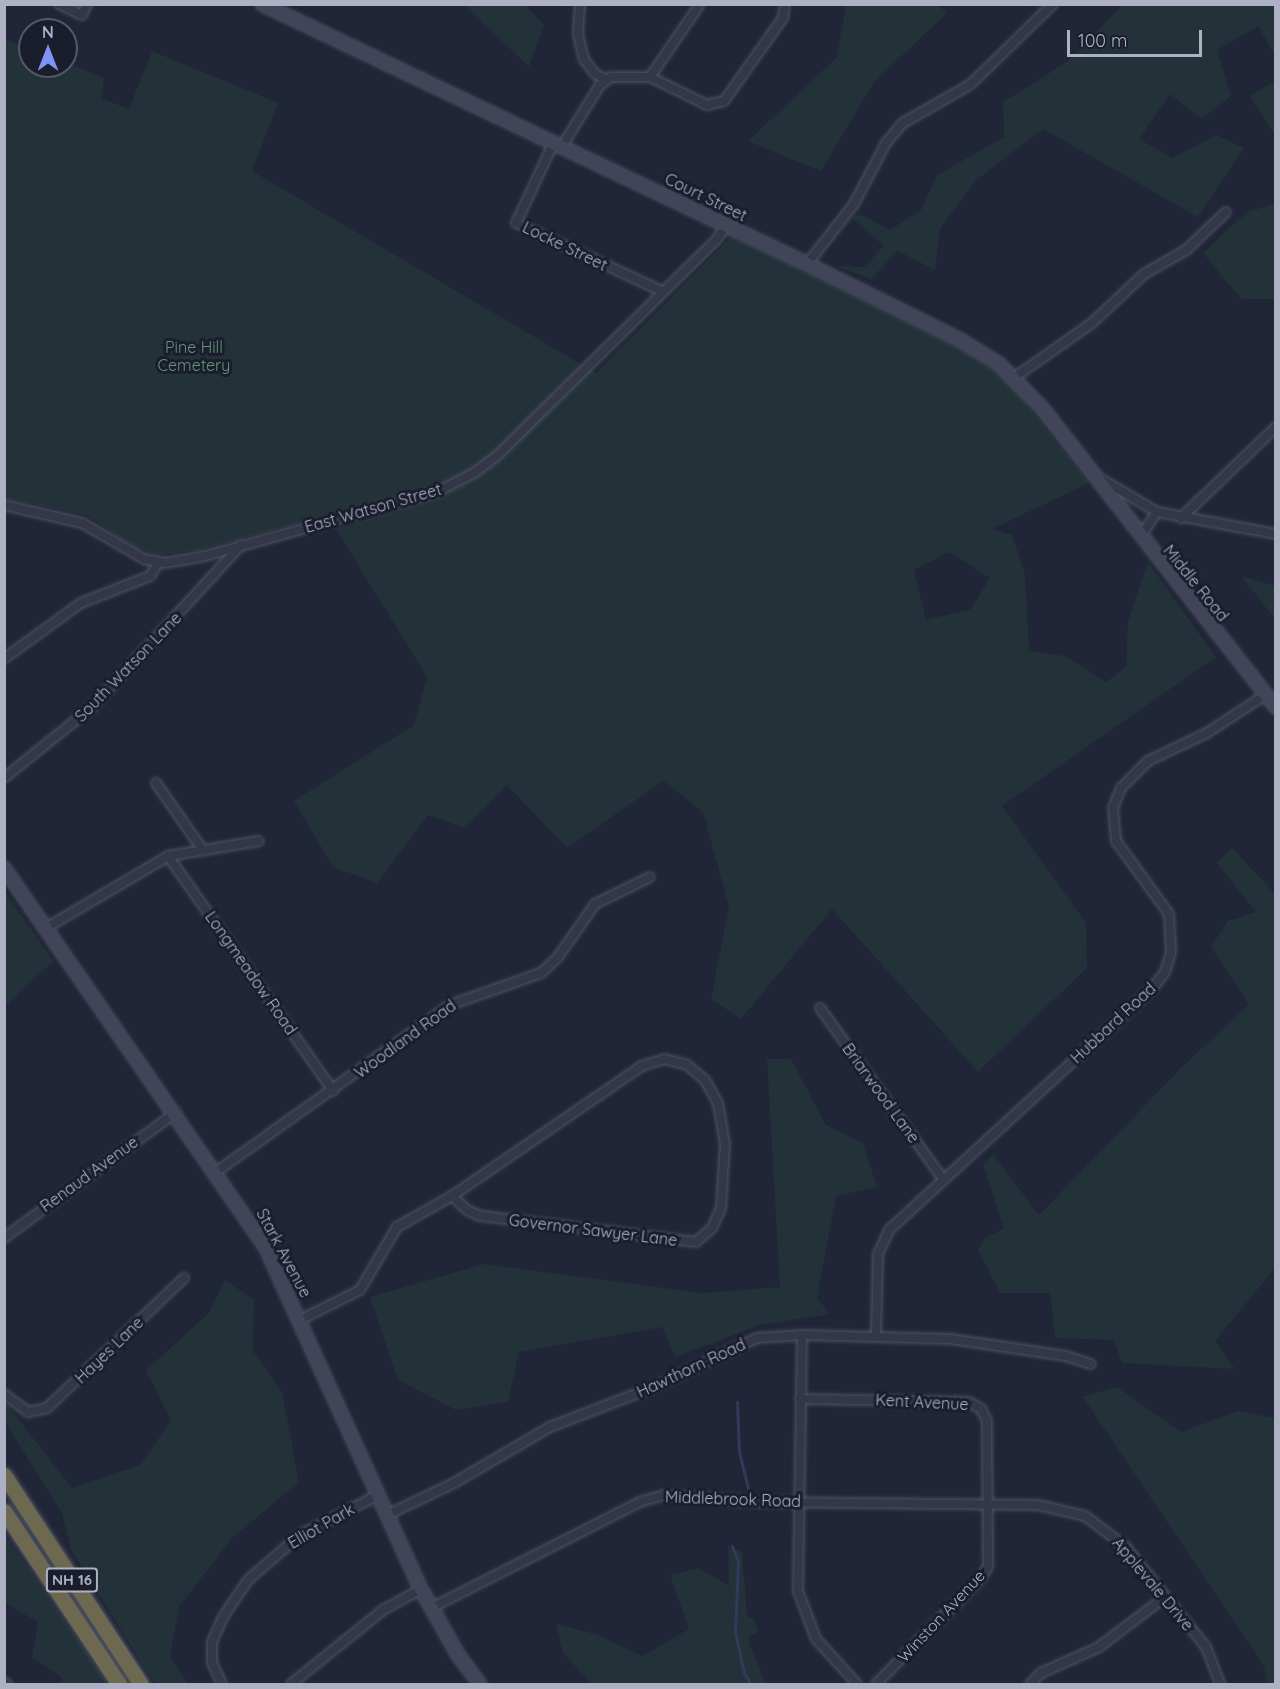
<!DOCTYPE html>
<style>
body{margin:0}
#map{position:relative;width:1280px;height:1689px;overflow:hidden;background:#202537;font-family:Quicksand,sans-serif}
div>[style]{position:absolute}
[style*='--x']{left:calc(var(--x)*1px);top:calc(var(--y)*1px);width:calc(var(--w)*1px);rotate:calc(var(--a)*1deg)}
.green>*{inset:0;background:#233239}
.stream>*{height:3px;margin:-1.5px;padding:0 1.5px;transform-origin:1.5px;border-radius:1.5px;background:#323a5c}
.roads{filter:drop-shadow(0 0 2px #4e5262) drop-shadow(0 0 2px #4e5262)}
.street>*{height:8px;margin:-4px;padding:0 4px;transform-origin:4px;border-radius:4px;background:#343747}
.secondary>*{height:12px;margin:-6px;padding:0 6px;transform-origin:6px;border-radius:6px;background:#42455a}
.highway>*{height:15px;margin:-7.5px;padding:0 7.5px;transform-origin:7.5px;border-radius:7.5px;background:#6d6951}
span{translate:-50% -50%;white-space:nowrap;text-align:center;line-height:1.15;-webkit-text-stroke:6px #191d2c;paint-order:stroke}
.shield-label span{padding:2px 4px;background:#191d2c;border:2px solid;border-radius:4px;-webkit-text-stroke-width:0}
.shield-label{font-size:15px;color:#aeb1c4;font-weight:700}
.street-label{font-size:16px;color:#aeb1c4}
.park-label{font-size:16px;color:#66947b}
.frame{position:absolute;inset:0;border:6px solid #aeb1c4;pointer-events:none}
.north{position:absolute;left:18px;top:18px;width:60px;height:60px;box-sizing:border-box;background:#191d2c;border:2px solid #555869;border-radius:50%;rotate:0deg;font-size:16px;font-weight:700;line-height:24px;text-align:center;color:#aeb1c4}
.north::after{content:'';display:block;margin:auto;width:21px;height:27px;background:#8194f6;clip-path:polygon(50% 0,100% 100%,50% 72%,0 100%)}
.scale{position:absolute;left:1067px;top:30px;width:135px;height:27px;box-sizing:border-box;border:3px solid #aeb1c4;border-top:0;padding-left:8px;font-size:18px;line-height:21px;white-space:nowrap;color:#aeb1c4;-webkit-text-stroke:4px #191d2c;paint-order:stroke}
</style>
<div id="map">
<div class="green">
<i style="clip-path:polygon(464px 5px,525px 5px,544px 25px,529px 67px)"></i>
<i style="clip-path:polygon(846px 5px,938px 5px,947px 13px,874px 82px,821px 171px,748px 141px,837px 57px)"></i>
<i style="clip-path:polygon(1123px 5px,1275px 5px,1275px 55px,1258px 26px,1217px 50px,1231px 96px,1202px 119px,1170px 94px,1139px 139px,1172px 158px,1216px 135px,1244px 148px,1198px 217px,1043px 129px,975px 181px,940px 229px,935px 270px,898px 251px,871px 279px,836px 266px,864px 267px,884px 246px,852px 218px,860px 214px,890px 230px,921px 210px,937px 175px,1004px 137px,1003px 102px,1067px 62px)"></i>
<i style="clip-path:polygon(evenodd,4px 39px,30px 49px,30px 66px,66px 66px,66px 63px,104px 78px,101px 98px,129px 109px,152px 51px,278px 103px,252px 171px,596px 373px,732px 236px,963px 350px,995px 371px,1014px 388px,1089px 483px,992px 529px,1012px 535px,1025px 574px,1029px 651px,1065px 656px,1106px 682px,1126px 667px,1128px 622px,1148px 562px,1216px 657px,1002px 806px,1086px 923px,1087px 968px,978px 1072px,832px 909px,741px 1019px,711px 999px,729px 907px,703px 812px,663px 781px,567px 848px,507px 785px,465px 828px,428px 815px,377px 883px,333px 867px,294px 801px,414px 725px,427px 677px,336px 529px,406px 508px,400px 496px,199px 550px,157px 555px,134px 547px,87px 515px,5px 498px,4px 39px,949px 552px,990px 578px,971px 609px,926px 620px,914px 570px,949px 552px)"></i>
<i style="clip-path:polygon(1275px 81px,1275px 135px,1250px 96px)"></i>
<i style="clip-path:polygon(1275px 204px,1275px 299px,1241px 299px,1203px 253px,1247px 212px)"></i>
<i style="clip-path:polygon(1241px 576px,1275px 586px,1275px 619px)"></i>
<i style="clip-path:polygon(1232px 848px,1275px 894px,1275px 1268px,1215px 1341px,1235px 1369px,1122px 1363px,1114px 1340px,1055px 1338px,1050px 1293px,1000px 1293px,978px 1250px,985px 1238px,1004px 1229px,983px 1164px,993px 1154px,1039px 1215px,1182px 1067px,1249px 1004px,1211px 947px,1228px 921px,1256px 912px,1217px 863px)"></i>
<i style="clip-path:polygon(4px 890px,53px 961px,7px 1005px,4px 1002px)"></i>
<i style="clip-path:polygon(767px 1059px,791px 1059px,826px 1125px,863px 1143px,877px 1187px,836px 1196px,817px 1298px,830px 1314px,760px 1325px,675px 1357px,662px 1327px,519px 1352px,508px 1402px,456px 1410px,398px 1380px,370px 1297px,484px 1264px,702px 1293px,780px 1287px)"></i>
<i style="clip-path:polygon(225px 1280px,254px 1300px,253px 1351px,282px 1392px,299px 1482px,232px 1538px,179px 1607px,170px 1656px,188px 1684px,155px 1684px,71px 1550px,62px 1513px,5px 1422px,5px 1402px,72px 1488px,140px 1465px,171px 1421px,146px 1370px,208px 1314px)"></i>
<i style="clip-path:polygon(1117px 1387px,1181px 1432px,1238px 1411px,1275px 1418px,1275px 1684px,1268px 1684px,1264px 1666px,1083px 1397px)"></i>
<i style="clip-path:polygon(5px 1534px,19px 1555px,108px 1684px,59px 1684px,62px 1678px,32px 1657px,38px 1622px,5px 1603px)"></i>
<i style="clip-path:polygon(728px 1546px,742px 1552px,747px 1616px,754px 1619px,758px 1632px,749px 1636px,749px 1644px,766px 1684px,592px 1684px,563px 1653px,556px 1624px,598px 1635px,643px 1656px,689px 1629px,670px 1575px,698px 1568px,729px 1586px)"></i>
</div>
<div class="stream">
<i style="--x:737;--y:1402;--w:50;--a:87.7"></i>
<i style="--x:739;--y:1452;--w:38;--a:76"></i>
<i style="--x:732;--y:1546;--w:16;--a:68"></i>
<i style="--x:738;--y:1561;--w:71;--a:92.4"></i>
<i style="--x:735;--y:1632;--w:42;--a:77.6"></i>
<i style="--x:744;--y:1673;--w:13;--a:58"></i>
</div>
<div class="roads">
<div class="street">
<i style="--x:59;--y:4;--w:25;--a:26"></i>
<i style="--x:82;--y:15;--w:12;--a:-66"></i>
<i style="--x:580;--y:4;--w:30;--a:94"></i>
<i style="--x:578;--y:34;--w:26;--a:77"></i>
<i style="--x:584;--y:59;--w:17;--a:54"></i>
<i style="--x:594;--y:73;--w:13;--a:29"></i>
<i style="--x:650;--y:77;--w:88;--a:-55.6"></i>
<i style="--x:554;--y:142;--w:89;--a:115.1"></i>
<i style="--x:516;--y:223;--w:162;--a:25.1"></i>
<i style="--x:562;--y:146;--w:72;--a:-58.1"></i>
<i style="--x:600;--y:85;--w:14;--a:-36"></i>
<i style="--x:611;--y:77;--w:39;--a:0"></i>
<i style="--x:650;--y:77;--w:64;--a:26.2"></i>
<i style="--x:707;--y:105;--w:17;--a:-13"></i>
<i style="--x:724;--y:101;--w:102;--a:-54.6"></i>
<i style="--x:783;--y:18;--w:14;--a:-82"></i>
<i style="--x:807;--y:264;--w:76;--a:-51.9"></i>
<i style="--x:854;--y:204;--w:69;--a:-62.3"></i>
<i style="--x:886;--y:143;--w:26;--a:-50"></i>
<i style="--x:903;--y:123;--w:78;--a:-29.8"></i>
<i style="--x:971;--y:84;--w:115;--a:-44.3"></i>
<i style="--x:1015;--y:377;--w:94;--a:-35"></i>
<i style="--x:1092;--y:323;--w:71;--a:-43.3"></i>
<i style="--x:1144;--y:274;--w:48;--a:-29.7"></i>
<i style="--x:1186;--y:250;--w:55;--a:-43.5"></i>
<i style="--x:1101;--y:479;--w:65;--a:30.5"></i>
<i style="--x:1157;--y:512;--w:121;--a:10.5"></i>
<i style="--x:4;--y:505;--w:80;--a:13"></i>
<i style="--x:82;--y:523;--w:72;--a:30.1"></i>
<i style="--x:144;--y:559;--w:21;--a:11"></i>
<i style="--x:165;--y:563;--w:41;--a:-9.9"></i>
<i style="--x:205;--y:556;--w:241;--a:-15.4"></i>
<i style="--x:437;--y:492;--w:42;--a:-27.2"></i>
<i style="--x:474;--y:473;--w:31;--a:-37"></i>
<i style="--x:499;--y:454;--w:306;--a:-44.6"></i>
<i style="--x:717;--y:239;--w:17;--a:-57"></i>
<i style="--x:1181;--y:518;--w:132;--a:-43.8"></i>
<i style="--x:1140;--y:537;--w:30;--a:-56"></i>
<i style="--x:5;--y:658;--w:94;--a:-35.9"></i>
<i style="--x:81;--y:603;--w:74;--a:-21.4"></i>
<i style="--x:150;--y:576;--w:15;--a:-58"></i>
<i style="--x:4;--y:778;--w:113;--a:-38.9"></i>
<i style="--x:92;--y:707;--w:220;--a:-47.4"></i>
<i style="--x:156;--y:783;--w:80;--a:55.1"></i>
<i style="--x:168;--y:856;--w:287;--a:54.9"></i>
<i style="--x:46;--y:928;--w:142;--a:-30.5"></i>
<i style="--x:168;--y:856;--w:92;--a:-9.4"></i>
<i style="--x:820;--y:1008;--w:209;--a:54.3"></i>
<i style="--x:216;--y:1172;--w:287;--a:-35.5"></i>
<i style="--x:450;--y:1005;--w:96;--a:-19.4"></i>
<i style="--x:541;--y:973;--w:23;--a:-43"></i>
<i style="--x:558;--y:957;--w:65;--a:-55.1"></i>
<i style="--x:595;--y:904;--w:61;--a:-26.1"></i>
<i style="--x:4;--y:1238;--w:213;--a:-36.2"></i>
<i style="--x:300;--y:1320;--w:67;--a:-26.6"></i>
<i style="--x:360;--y:1290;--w:73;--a:-59.6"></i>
<i style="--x:397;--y:1227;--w:63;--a:-29.4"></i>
<i style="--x:452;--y:1196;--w:230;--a:-34.4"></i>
<i style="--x:642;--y:1066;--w:24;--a:-17"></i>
<i style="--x:665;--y:1059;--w:23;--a:15"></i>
<i style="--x:687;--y:1065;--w:23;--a:40"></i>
<i style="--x:705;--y:1080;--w:26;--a:61"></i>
<i style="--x:718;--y:1103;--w:42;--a:80.3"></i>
<i style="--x:725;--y:1144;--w:64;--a:93.6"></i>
<i style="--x:721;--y:1208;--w:22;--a:114"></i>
<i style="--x:712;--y:1228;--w:21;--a:139"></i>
<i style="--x:696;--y:1242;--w:218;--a:-173.1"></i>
<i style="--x:480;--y:1216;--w:14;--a:-155"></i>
<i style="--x:467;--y:1210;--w:21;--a:-137"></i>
<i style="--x:802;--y:1335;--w:256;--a:90.9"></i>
<i style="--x:798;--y:1591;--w:51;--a:69.4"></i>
<i style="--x:816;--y:1639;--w:61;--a:47.7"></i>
<i style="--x:876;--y:1336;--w:82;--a:-88.6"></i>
<i style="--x:878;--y:1254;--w:26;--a:-65"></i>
<i style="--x:889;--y:1230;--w:357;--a:-42.5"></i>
<i style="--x:1152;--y:989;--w:21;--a:-53"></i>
<i style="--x:1165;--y:972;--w:21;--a:-73"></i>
<i style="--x:1171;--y:952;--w:38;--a:-93"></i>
<i style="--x:1169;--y:914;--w:90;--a:-126"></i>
<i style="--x:1116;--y:841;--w:33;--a:-95"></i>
<i style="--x:1113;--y:808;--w:22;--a:-68"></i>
<i style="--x:1121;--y:788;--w:38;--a:-45"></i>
<i style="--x:1148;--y:761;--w:65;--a:-25.4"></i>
<i style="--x:1207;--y:733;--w:69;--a:-33.2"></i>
<i style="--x:4;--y:1394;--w:30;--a:37"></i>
<i style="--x:28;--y:1412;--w:19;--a:-12"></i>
<i style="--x:47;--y:1408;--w:189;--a:-43.5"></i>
<i style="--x:800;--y:1399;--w:169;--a:1"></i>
<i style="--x:969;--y:1402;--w:14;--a:30"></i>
<i style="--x:981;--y:1409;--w:13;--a:63"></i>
<i style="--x:987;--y:1421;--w:146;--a:89.6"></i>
<i style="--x:988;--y:1567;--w:14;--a:124"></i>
<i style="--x:980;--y:1579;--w:148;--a:134.7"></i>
<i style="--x:387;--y:1515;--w:74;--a:-25.5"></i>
<i style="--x:454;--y:1483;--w:111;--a:-30.3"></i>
<i style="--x:550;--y:1427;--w:114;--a:-21.1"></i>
<i style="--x:656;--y:1386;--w:112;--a:-25.4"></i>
<i style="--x:757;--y:1338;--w:45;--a:-3.8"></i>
<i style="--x:802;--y:1335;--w:149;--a:1.5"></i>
<i style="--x:951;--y:1339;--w:116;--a:8.4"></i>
<i style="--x:1066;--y:1356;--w:26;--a:18"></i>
<i style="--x:431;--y:1608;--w:237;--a:-26.9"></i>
<i style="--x:642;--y:1501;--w:23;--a:-15"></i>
<i style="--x:664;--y:1495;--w:93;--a:4.3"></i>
<i style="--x:757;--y:1502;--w:281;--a:0.6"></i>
<i style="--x:1038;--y:1505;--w:48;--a:13.2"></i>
<i style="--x:1085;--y:1516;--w:50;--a:36.9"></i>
<i style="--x:1125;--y:1546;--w:129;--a:51.3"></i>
<i style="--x:1206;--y:1647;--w:40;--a:69"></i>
<i style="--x:4;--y:1682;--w:4;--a:34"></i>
<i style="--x:222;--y:1684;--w:23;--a:-115"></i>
<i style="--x:212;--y:1663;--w:21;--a:-90"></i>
<i style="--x:212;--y:1642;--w:27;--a:-66"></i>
<i style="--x:223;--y:1617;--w:45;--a:-56"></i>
<i style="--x:248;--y:1580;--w:69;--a:-40.9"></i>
<i style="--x:300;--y:1535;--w:88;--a:-27.1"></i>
<i style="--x:291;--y:1684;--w:118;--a:-38.8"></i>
<i style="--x:383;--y:1610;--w:43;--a:-28.9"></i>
<i style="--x:1030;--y:1684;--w:16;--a:-45"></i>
<i style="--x:1041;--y:1673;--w:64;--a:-24.1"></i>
<i style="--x:1099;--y:1647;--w:83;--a:-37.1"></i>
</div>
<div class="secondary">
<i style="--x:262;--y:4;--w:604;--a:25.5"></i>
<i style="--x:807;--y:264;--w:173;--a:26.4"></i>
<i style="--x:962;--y:341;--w:44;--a:31.9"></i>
<i style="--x:999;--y:364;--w:62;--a:45.7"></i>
<i style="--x:1042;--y:408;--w:380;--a:52"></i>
<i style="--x:4;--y:868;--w:462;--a:55.4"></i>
<i style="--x:266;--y:1248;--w:375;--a:65.6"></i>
<i style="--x:421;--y:1589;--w:76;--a:60.7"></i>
<i style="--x:458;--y:1655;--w:36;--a:53"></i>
</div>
<div class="highway">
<i style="--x:4;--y:1475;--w:250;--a:56.8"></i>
<i style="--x:4;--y:1511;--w:208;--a:56.4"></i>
</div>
</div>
<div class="shield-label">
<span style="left:72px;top:1580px">NH 16</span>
</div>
<div class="street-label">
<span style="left:706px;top:197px;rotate:26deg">Court Street</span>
<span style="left:565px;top:246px;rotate:26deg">Locke Street</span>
<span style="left:373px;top:508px;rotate:-16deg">East Watson Street</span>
<span style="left:1196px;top:583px;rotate:51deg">Middle Road</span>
<span style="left:128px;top:667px;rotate:-46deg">South Watson Lane</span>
<span style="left:251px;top:973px;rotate:55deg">Longmeadow Road</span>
<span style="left:1113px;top:1023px;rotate:-43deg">Hubbard Road</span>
<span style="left:405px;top:1039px;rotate:-36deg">Woodland Road</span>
<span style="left:881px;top:1093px;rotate:54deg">Briarwood Lane</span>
<span style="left:89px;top:1174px;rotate:-36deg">Renaud Avenue</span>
<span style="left:593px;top:1230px;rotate:7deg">Governor Sawyer Lane</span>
<span style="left:284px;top:1253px;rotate:62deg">Stark Avenue</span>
<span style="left:109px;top:1350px;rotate:-44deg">Hayes Lane</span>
<span style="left:691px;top:1368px;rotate:-25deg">Hawthorn Road</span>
<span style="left:922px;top:1402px;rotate:3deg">Kent Avenue</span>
<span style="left:733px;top:1499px;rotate:2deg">Middlebrook Road</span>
<span style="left:321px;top:1526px;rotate:-30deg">Elliot Park</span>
<span style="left:1153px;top:1584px;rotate:50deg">Applevale Drive</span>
<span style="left:941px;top:1616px;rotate:-47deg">Winston Avenue</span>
</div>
<div class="park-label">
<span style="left:194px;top:356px">Pine Hill<br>Cemetery</span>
</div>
<div class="frame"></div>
<div class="north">N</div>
<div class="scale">100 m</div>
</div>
